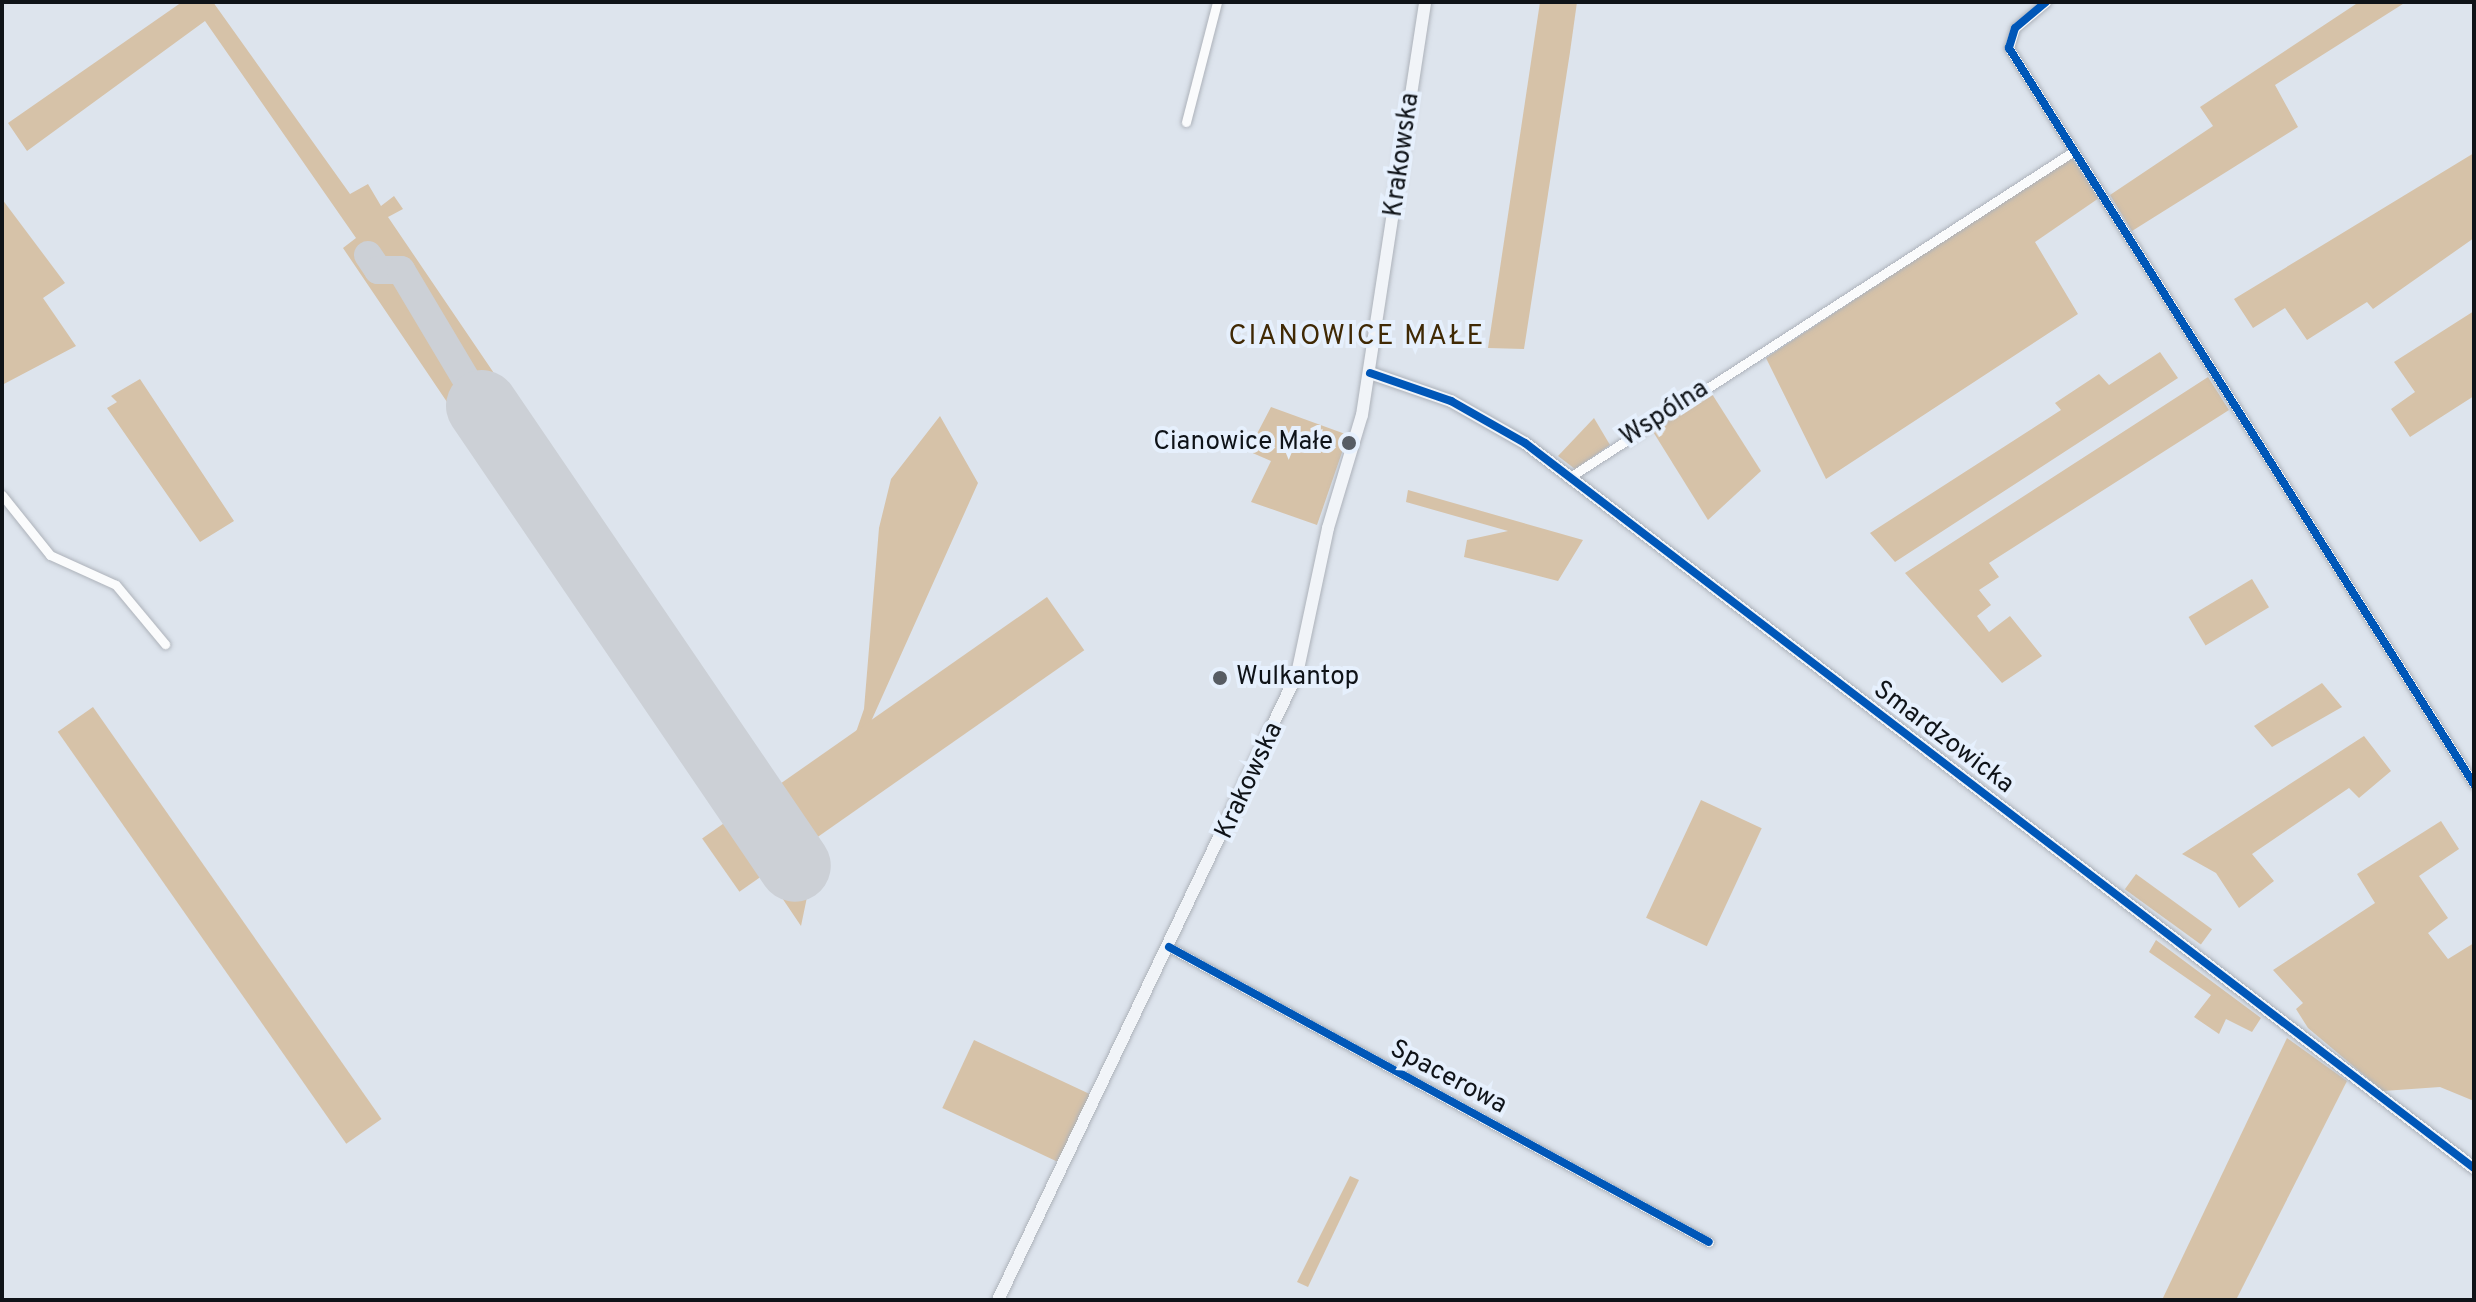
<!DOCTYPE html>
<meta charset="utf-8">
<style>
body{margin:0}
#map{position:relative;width:2476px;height:1302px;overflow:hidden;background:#dde4ed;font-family:Overpass,sans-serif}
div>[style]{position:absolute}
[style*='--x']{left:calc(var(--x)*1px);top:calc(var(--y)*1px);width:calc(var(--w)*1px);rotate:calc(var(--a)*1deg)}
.green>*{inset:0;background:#d6c2a8;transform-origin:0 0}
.taxiway>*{height:28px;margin:-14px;padding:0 14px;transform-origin:14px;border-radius:14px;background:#ccd0d6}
.runway>*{height:72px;margin:-36px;padding:0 36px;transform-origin:36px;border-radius:36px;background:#ccd0d6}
.roads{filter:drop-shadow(0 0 2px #adb2ba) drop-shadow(0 0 2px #adb2ba)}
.street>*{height:9px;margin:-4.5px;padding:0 4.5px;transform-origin:4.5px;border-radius:4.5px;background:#fafbfc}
.secondary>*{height:12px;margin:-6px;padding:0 6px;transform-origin:6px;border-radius:6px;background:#f1f4f8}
.cycleway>*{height:8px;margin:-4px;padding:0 4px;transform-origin:4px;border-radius:4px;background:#0057b8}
.dots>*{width:22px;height:22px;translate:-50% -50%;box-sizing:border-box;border:4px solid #e6f0fd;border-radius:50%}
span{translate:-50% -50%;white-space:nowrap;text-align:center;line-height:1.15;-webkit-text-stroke:8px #e6f0fd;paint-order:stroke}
.street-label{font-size:26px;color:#0f1318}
.poi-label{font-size:26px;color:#0f1318}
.right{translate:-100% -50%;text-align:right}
.left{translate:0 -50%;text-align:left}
.neighbourhood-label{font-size:28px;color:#402904;letter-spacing:2px}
.frame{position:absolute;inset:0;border:4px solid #0f1318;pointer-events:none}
</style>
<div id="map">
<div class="green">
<i style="clip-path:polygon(182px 2px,213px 2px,350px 194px,368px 184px,381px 206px,394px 196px,403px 209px,388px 217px,817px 849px,801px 926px,343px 248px,356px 238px,205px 21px,27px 151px,8px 123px)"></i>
<i style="clip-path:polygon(1540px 2px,1577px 2px,1570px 52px,1524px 349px,1488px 348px)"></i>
<i style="clip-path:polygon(2359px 2px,2406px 2px,2275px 85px,2298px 127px,2132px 231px,2110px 195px,2213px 126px,2200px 107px)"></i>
<i style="clip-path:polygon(2474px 153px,2474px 238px,2373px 309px,2367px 302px,2307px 340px,2285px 308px,2253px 328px,2234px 299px)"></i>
<i style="clip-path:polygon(2071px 157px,2099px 198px,2035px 242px,2078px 314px,1826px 479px,1766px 358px)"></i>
<i style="clip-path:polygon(2px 199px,65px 283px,43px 298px,76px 346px,2px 385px)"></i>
<i style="clip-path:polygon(2474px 311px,2474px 396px,2410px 437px,2391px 409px,2415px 392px,2394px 362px)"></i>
<i style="clip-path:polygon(2160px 352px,2178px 378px,1895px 562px,1870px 533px,2061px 410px,2055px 403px,2099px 374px,2109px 385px)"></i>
<i style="clip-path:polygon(2208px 377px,2229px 410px,1989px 563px,1999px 577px,1979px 590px,1991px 605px,1977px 616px,1989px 632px,2010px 616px,2042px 656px,2002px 683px,1905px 573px)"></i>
<i style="clip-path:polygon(140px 379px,234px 521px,200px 542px,107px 408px,117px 402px,111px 396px)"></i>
<i style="clip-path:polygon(1712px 394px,1761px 471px,1708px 520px,1652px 430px)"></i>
<i style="clip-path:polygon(1271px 407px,1348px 435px,1317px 525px,1251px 502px,1271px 461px,1248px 451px)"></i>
<i style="clip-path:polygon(940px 416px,978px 483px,821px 833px,864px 709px,879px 528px,891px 479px)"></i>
<i style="clip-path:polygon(1594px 418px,1610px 445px,1575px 469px,1558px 456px)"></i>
<i style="clip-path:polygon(1408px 490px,1583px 540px,1558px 581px,1464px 557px,1467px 540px,1508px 531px,1406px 502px)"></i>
<i style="left:2252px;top:579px;width:33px;height:74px;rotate:59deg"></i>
<i style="left:1047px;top:597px;width:65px;height:421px;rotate:55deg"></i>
<i style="clip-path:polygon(2322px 683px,2342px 707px,2272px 747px,2254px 726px)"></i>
<i style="left:93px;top:707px;width:503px;height:43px;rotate:55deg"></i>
<i style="clip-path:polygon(2364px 736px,2391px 771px,2359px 798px,2349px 788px,2252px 854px,2274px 881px,2239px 908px,2216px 873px,2182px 854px)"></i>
<i style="left:1701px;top:800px;width:67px;height:130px;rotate:25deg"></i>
<i style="clip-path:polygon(2441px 821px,2459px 849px,2419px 876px,2448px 918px,2428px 933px,2448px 959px,2474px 943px,2474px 1101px,2440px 1087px,2383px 1091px,2308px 1028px,2296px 1009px,2303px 1003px,2273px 970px,2375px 903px,2357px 874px)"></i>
<i style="left:2136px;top:874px;width:94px;height:19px;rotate:36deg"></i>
<i style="clip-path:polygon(2156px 940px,2261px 1018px,2252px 1032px,2226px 1019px,2219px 1034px,2194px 1017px,2211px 995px,2149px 952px)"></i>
<i style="clip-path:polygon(2287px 1038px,2347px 1081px,2236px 1300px,2162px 1300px)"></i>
<i style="left:974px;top:1040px;width:130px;height:75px;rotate:25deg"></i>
<i style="clip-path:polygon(1350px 1176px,1359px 1180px,1308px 1287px,1297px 1282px)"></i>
</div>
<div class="taxiway">
<i style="--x:368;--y:255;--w:18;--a:56"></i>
<i style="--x:378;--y:270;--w:23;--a:0"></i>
<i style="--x:401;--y:270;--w:158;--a:59.2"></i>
</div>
<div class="runway">
<i style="--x:482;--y:406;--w:556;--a:55.77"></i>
</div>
<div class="roads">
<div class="street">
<i style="--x:2046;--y:2;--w:40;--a:140"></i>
<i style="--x:2015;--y:28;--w:21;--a:107"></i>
<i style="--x:2009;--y:48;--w:871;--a:57.72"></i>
<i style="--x:1186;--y:122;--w:124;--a:-75.5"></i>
<i style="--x:1570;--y:477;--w:600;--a:-32.9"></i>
<i style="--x:2;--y:495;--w:77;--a:51.3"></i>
<i style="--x:50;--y:555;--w:72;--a:24.4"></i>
<i style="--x:116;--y:585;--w:77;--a:50.3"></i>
<i style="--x:1169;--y:947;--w:615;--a:28.65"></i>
</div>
<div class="secondary">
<i style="--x:1370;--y:373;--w:86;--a:19.1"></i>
<i style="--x:1451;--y:401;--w:85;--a:29.6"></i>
<i style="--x:1525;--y:443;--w:1194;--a:37.38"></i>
<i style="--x:998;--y:1300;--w:694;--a:-64.47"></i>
<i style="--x:1297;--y:674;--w:149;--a:-78"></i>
<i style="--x:1328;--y:528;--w:118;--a:-73.3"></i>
<i style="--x:1362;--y:415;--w:418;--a:-81.3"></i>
</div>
</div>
<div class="cycleway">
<i style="--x:2046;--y:2;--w:40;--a:140"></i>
<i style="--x:2015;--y:28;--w:21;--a:107"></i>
<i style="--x:2009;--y:48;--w:871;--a:57.72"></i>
<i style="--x:1370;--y:373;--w:86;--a:19.1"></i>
<i style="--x:1451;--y:401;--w:85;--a:29.6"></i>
<i style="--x:1525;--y:443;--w:1194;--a:37.38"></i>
<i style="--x:1169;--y:947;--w:615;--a:28.65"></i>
</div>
<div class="dots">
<i style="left:1349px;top:443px;background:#575c63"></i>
<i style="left:1220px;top:678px;background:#575c63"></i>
</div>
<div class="street-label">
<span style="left:1403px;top:155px;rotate:-82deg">Krakowska</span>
<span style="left:1665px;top:414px;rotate:-33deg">Wspólna</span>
<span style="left:1943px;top:738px;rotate:37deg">Smardzowicka</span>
<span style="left:1250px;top:781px;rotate:-65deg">Krakowska</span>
<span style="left:1448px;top:1078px;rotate:28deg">Spacerowa</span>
</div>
<div class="poi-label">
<span class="right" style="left:1333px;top:443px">Cianowice Małe</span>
<span class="left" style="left:1236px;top:678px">Wulkantop</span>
</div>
<div class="neighbourhood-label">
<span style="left:1357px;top:337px">CIANOWICE MAŁE</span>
</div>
<div class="frame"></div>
</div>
